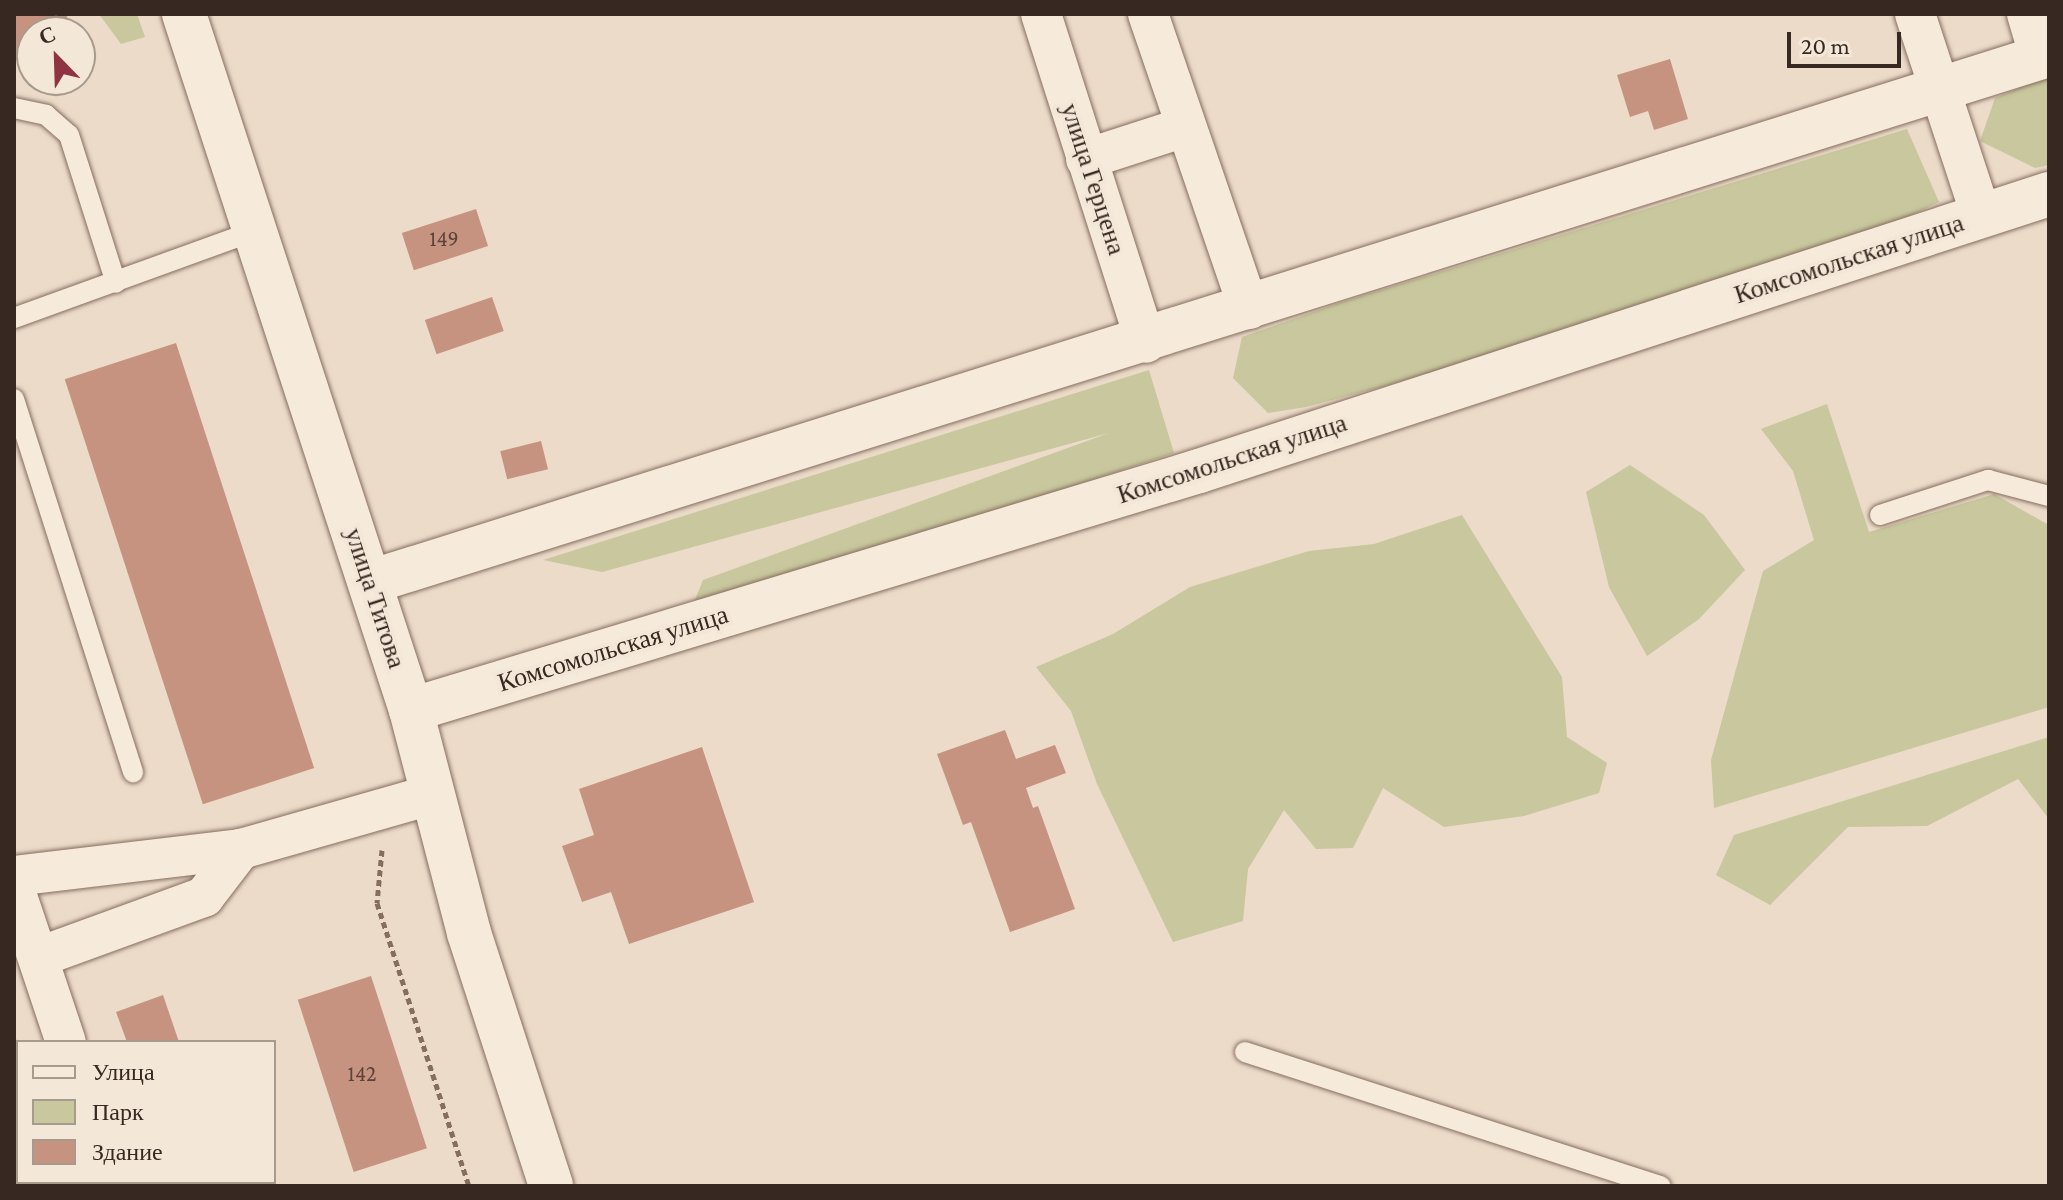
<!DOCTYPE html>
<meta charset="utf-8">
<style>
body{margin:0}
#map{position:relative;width:2063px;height:1200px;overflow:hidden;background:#ebdbc8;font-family:"Crimson Pro",serif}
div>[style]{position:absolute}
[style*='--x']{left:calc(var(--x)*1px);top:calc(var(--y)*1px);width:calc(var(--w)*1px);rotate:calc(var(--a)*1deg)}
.green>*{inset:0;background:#c8c79d}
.building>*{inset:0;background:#c69381;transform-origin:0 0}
.path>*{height:5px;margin-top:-2.5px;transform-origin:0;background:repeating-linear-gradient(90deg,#866d5f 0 6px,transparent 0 10px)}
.roads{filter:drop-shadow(0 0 2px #866d5f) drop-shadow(0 0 2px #866d5f)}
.service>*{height:20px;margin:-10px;padding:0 10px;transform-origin:10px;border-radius:10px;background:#f6eadb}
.minor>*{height:40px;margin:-20px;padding:0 20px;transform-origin:20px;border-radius:20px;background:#f6eadb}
.tertiary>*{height:44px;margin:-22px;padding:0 22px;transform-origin:22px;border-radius:22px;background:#f6eadb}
.secondary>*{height:44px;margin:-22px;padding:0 22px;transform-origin:22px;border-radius:22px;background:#f6eadb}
span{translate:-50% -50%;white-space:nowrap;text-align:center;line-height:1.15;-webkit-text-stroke:8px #f3e7d7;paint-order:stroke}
.number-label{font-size:22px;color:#5b4339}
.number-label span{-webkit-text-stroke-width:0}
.street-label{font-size:26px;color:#372821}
.frame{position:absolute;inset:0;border:16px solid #372821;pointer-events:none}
.legend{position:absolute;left:16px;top:1040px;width:260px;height:144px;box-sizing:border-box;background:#f3e7d7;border:2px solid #a89b8e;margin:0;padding:10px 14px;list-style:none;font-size:24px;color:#372821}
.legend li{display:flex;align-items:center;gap:16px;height:40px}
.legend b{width:40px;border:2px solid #a89b8e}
.north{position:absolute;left:16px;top:16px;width:80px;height:80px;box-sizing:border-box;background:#f3e7d7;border:2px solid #a89b8e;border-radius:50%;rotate:337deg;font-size:22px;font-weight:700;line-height:32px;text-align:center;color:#372821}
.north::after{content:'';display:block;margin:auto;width:28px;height:36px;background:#903443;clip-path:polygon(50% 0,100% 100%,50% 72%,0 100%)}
.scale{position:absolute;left:1787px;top:32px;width:114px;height:36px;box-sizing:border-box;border:4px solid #372821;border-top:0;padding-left:10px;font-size:24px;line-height:28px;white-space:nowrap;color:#372821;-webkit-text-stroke:6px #f3e7d7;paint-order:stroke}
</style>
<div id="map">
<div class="green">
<i style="clip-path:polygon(99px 14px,137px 14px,145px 37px,121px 44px)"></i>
<i style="clip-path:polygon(2049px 75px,2049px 165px,2035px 168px,1980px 141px,1995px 98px)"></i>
<i style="clip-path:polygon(1907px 129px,1939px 202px,1877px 232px,1517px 351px,1306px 407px,1268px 413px,1233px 378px,1242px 337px,1342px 302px)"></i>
<i style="clip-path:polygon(1149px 370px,1174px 453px,690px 612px,703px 580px,1109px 433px,602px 572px,543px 560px)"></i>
<i style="clip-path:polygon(1827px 404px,1869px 532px,1994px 494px,2047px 524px,2049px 707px,1714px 808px,1711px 760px,1763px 571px,1814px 540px,1793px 471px,1761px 429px)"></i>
<i style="clip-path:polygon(1630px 465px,1704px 515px,1745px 570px,1699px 619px,1647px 656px,1609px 587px,1586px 492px)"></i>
<i style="clip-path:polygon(1462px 515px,1562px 677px,1567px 737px,1607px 763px,1599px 793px,1524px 816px,1444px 827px,1383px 788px,1353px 848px,1316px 849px,1284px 810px,1248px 869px,1243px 921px,1173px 942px,1097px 784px,1071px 711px,1036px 667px,1113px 634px,1190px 587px,1309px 551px,1374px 544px)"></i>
<i style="clip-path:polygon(2049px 737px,2049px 819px,2018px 779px,1927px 826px,1848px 827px,1770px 905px,1716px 875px,1734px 835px)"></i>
</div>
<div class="building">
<i style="clip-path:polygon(14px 14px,66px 14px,72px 32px,32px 32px,32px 55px,14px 61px)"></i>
<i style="clip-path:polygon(1670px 59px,1688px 119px,1654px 130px,1648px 111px,1630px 117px,1617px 75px)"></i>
<i style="left:476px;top:209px;width:39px;height:78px;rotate:72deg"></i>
<i style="left:492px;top:297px;width:36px;height:71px;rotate:71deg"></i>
<i style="left:176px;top:343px;width:447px;height:117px;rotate:72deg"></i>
<i style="left:541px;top:441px;width:29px;height:42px;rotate:76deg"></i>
<i style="clip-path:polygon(1005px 730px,1016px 759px,1055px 745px,1066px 773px,1026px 788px,1033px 808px,1038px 806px,1075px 909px,1010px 932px,971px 822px,963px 825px,937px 754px)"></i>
<i style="clip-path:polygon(702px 747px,754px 902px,629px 944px,611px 892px,582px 902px,562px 846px,594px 835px,579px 789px)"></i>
<i style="left:371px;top:976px;width:181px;height:77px;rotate:72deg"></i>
<i style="clip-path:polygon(163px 995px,179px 1042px,127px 1042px,116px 1012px)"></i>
<i style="clip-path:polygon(14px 1034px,18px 1044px,14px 1076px)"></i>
<i style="clip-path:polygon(18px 1157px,18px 1182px,70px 1182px,18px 1186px)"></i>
</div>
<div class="path">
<i style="--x:382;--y:850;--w:53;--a:95.4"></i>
<i style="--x:377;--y:903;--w:298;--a:72"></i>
</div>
<div class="roads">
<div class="service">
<i style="--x:14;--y:108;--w:33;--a:12"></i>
<i style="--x:46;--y:115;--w:30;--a:41"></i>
<i style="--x:69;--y:135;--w:155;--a:72.4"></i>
<i style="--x:14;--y:318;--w:253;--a:-19.9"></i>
<i style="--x:14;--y:399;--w:392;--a:72.3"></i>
<i style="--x:1880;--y:515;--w:114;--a:-18"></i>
<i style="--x:1988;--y:480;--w:63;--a:14.7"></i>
<i style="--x:1245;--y:1052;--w:437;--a:17.9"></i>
</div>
<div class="minor">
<i style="--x:1041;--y:14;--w:345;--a:72.3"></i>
<i style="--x:1148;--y:14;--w:312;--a:71.1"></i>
<i style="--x:1915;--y:14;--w:212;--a:71.8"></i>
<i style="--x:2027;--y:14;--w:46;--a:73.5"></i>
<i style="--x:1086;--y:159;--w:104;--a:-17.9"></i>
<i style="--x:14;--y:876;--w:229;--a:-6.8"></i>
<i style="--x:241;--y:849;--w:198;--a:-15.9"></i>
<i style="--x:14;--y:887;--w:163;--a:71.5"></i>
<i style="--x:39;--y:957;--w:176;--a:-20"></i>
<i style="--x:204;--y:897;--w:61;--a:-52.4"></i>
<i style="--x:111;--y:1182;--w:4;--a:76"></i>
</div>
<div class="tertiary">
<i style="--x:370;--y:582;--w:1760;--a:-17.43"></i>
<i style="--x:411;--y:710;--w:823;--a:-16.87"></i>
<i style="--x:1199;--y:471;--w:894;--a:-18.05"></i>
</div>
<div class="secondary">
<i style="--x:184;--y:14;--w:732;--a:71.94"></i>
<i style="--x:411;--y:710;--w:230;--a:75.4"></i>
<i style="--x:469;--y:933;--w:266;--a:72"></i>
</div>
</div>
<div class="number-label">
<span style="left:444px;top:239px">149</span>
<span style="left:362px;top:1074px">142</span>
</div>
<div class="street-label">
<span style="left:1093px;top:179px;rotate:72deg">улица Герцена</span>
<span style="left:1849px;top:259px;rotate:-18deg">Комсомольская улица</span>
<span style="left:1232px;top:459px;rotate:-18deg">Комсомольская улица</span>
<span style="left:375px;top:598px;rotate:72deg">улица Титова</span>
<span style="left:613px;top:649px;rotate:-17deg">Комсомольская улица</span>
</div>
<div class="frame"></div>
<ul class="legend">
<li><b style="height:10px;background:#f6eadb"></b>Улица</li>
<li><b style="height:22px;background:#c8c79d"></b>Парк</li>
<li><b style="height:22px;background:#c69381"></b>Здание</li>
</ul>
<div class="north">С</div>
<div class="scale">20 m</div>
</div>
